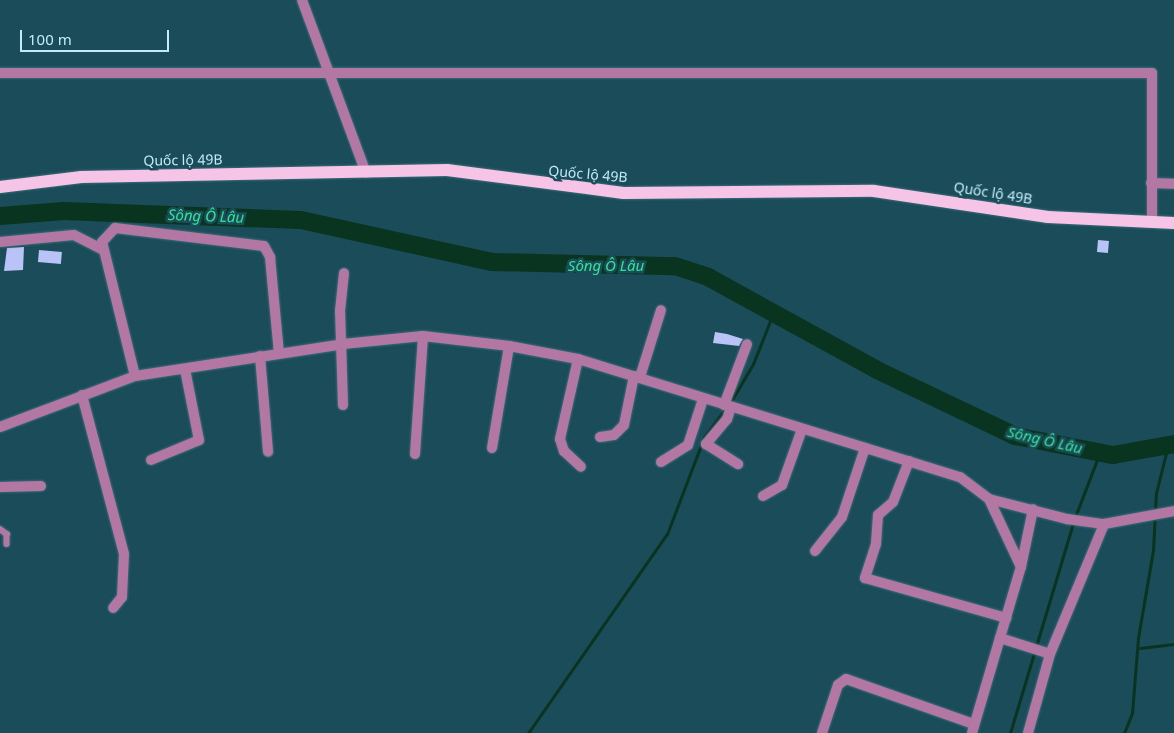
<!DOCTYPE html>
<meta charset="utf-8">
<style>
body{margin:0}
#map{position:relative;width:1174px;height:733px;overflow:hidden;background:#1a4c59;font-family:"Noto Sans",sans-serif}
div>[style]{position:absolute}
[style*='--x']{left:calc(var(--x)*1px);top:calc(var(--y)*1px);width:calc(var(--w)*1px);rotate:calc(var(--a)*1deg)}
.stream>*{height:3px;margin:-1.5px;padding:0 1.5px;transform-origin:1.5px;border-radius:1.5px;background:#09341f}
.river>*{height:18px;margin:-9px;padding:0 9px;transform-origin:9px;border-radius:9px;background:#09341f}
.building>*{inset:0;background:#bac3f8;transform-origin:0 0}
.roads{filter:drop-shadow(0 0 1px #3b6c79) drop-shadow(0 0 1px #3b6c79)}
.service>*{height:5.5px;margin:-2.75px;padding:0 2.75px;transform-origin:2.75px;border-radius:2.75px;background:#b377a3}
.minor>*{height:10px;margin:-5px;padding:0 5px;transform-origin:5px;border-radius:5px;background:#b377a3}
.primary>*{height:12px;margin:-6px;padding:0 6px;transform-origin:6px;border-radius:6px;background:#f5c4e6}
span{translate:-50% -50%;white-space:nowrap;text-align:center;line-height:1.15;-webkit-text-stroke:5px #1a4c59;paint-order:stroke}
.street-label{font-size:14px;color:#c1ebf7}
.water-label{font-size:15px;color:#33e593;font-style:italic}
.scale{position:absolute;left:20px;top:30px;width:149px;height:22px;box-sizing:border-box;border:2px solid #c1ebf7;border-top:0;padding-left:6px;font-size:15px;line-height:18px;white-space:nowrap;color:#c1ebf7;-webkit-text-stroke:4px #1a4c59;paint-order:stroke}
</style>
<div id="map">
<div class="stream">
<i style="--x:730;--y:403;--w:45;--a:-59.5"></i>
<i style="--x:753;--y:364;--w:57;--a:-68.4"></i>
<i style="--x:1075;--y:517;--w:70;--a:-69"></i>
<i style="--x:1140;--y:648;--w:34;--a:-7"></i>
<i style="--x:528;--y:733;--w:243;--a:-55.1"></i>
<i style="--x:667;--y:534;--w:104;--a:-69.1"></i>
<i style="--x:704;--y:437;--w:36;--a:-53"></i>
<i style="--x:1010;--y:733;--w:219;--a:-73.3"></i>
<i style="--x:1124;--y:733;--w:22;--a:-68"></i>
<i style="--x:1132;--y:713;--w:75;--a:-85.4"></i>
<i style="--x:1138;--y:638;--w:89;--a:-80.3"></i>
<i style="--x:1153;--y:550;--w:57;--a:-87"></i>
<i style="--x:1156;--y:493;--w:49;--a:-76"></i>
</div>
<div class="river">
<i style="--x:0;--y:216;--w:64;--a:-4.5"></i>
<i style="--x:64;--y:211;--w:237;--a:2.2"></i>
<i style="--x:301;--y:220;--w:196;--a:12.4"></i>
<i style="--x:492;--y:262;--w:183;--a:1.3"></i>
<i style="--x:675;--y:266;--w:35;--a:18"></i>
<i style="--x:708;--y:277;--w:195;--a:28.8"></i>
<i style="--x:879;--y:371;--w:151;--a:25.5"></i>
<i style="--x:1015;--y:436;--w:100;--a:11"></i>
<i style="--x:1113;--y:455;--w:62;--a:-10.2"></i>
</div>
<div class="building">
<i style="left:1098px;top:240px;width:11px;height:12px;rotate:5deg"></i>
<i style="clip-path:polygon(24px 247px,23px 270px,4px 271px,7px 248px)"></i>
<i style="left:39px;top:250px;width:23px;height:12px;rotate:5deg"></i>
<i style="clip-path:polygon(715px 332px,727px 334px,743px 339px,739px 346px,713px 343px)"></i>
</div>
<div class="roads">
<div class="service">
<i style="--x:0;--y:529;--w:9;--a:36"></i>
<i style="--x:7;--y:534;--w:10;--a:90"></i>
</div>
<div class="minor">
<i style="--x:302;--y:0;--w:184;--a:69.7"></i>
<i style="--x:0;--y:73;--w:1152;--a:0"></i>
<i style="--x:1152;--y:73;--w:150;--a:90"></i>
<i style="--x:1151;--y:183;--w:23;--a:2"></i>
<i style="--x:0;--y:242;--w:74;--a:-5.4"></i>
<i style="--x:74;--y:235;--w:33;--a:27"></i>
<i style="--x:260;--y:356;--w:96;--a:85.2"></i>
<i style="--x:578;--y:359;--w:82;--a:102.7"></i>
<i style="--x:560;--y:439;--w:13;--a:72"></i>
<i style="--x:564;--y:451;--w:23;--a:43"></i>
<i style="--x:135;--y:376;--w:138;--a:-103.8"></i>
<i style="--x:102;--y:242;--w:19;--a:-47"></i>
<i style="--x:115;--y:228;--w:150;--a:6.9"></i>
<i style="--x:264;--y:246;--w:13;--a:61"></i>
<i style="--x:270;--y:257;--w:97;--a:84.7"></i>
<i style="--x:640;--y:377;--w:70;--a:-72.6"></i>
<i style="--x:82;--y:395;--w:164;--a:75.2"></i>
<i style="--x:124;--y:554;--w:43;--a:92.7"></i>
<i style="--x:122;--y:597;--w:14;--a:129"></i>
<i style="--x:343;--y:405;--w:94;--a:-91.8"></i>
<i style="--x:340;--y:311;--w:38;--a:-84"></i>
<i style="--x:724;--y:405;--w:65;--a:-69.3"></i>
<i style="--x:731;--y:407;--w:13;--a:108"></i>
<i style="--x:727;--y:419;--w:33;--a:130"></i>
<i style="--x:706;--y:444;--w:38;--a:32"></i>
<i style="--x:0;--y:427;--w:144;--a:-20.7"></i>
<i style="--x:135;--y:376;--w:210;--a:-8.7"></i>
<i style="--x:343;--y:344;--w:80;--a:-5.7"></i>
<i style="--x:423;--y:336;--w:87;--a:6.6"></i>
<i style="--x:509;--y:346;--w:70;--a:10.7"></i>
<i style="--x:578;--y:359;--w:400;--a:17.2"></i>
<i style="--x:960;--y:477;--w:36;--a:37"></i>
<i style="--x:989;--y:499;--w:81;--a:14.4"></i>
<i style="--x:1067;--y:519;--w:37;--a:8"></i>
<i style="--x:1104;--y:524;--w:71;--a:-10.5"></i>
<i style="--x:600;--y:437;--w:14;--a:-8"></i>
<i style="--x:614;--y:435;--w:14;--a:-45"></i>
<i style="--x:624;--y:425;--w:50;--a:-78.5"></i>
<i style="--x:492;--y:448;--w:103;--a:-80.5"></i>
<i style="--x:415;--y:454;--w:118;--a:-86.1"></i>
<i style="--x:151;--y:460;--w:52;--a:-22.6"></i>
<i style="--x:199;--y:440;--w:72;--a:-101.2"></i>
<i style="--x:909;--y:461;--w:44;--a:111.3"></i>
<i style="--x:893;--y:502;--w:20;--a:139"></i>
<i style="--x:878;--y:515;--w:29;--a:94"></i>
<i style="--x:876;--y:544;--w:36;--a:108"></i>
<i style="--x:865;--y:578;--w:147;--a:15.8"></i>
<i style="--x:661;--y:462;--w:32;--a:-32"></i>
<i style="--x:688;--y:445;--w:48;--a:-71.9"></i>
<i style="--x:0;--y:487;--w:41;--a:-1.4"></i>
<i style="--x:763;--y:496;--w:22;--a:-30"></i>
<i style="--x:782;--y:485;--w:59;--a:-70.3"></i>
<i style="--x:989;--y:499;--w:75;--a:64.8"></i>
<i style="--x:815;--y:551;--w:43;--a:-51.5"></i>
<i style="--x:842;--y:517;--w:73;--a:-71.6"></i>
<i style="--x:1000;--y:638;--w:52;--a:17.7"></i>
<i style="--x:822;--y:733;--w:51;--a:-71.6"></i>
<i style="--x:838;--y:685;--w:10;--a:-37"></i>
<i style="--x:846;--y:679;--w:136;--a:19.4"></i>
<i style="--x:972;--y:733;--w:173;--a:-73.6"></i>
<i style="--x:1021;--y:567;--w:59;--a:-78.3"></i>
<i style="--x:1028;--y:733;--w:82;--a:-74.4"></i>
<i style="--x:1050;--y:654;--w:141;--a:-67.4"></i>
</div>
<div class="primary">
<i style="--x:0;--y:187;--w:82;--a:-7"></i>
<i style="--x:81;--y:177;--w:366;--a:-1.1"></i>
<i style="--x:447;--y:170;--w:178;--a:7.4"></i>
<i style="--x:624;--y:193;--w:250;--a:-0.5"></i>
<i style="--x:874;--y:191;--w:176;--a:8.5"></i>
<i style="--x:1048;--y:217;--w:126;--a:2.7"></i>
</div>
</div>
<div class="street-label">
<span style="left:183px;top:160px;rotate:-1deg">Quốc lộ 49B</span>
<span style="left:588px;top:174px;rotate:5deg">Quốc lộ 49B</span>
<span style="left:993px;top:193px;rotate:9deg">Quốc lộ 49B</span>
</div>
<div class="water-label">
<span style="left:206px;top:216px;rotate:2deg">Sông Ô Lâu</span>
<span style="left:606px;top:266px">Sông Ô Lâu</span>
<span style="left:1045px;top:440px;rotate:13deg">Sông Ô Lâu</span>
</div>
<div class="scale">100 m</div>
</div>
